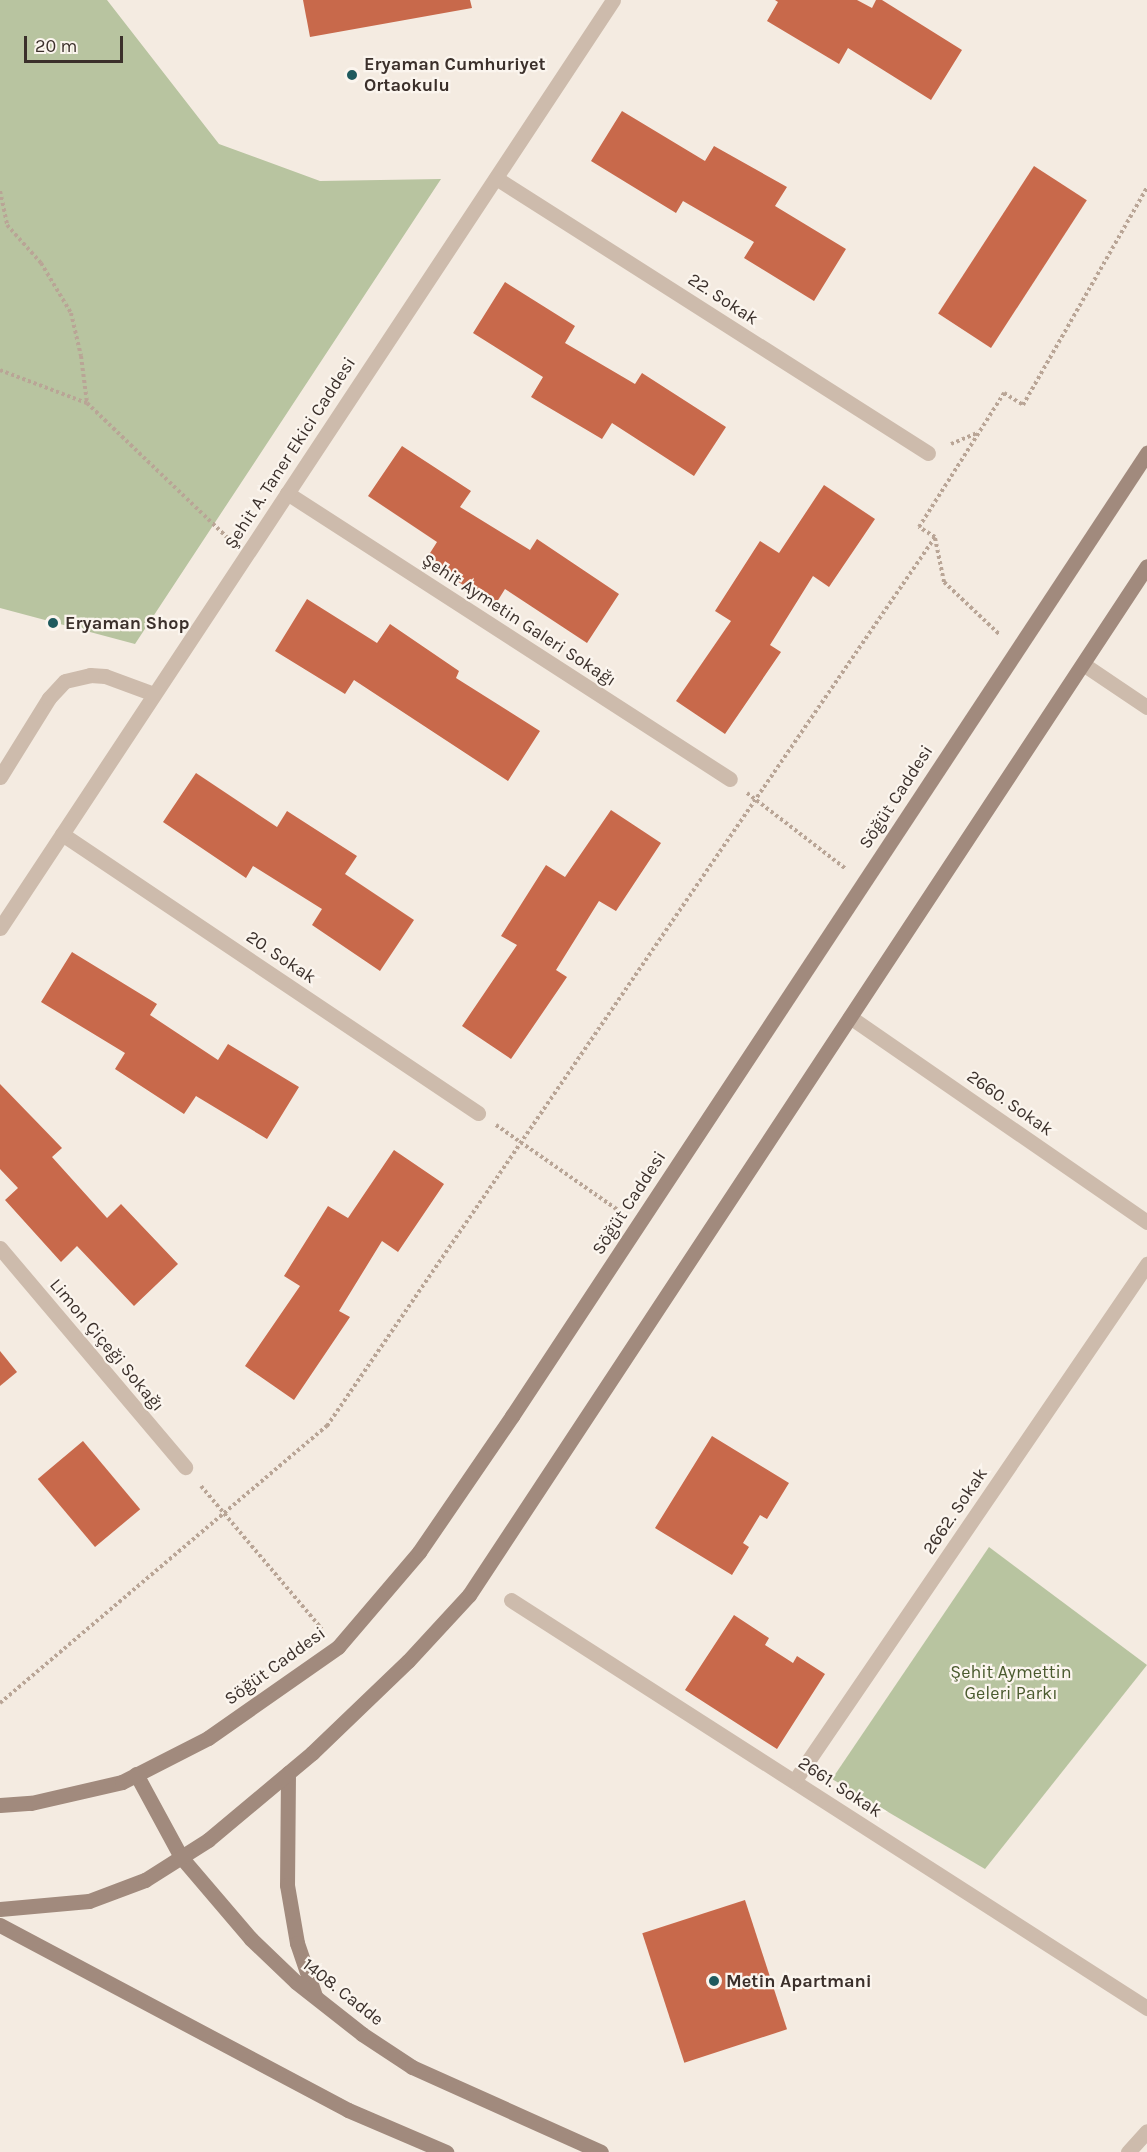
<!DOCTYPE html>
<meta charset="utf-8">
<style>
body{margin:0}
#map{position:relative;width:1147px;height:2152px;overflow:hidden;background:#f4ebe1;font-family:Karla,sans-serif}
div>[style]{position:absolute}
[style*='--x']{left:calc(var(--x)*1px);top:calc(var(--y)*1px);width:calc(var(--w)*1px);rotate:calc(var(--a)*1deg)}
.green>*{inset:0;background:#b8c4a0}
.building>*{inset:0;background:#c8694b;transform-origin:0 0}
.path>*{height:4px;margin-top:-2px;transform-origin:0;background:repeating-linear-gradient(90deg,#b9a596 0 3px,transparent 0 6px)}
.service>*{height:15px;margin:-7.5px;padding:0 7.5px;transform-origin:7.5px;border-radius:7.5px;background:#cdbbac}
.minor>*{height:15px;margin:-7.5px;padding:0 7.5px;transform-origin:7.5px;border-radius:7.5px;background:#cdbbac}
.tertiary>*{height:15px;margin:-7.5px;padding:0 7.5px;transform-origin:7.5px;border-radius:7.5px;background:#cdbbac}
.secondary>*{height:15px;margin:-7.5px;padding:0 7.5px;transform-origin:7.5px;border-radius:7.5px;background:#a18a7d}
.dots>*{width:16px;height:16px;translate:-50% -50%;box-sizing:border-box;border:3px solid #fbf5ee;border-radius:50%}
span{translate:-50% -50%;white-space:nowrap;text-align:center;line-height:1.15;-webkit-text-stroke:4.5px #fbf5ee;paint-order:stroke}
.poi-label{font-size:18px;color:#3b302b;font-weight:700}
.left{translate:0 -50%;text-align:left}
.street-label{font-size:18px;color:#3b302b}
.park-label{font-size:18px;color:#4a5a2e}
.scale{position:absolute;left:24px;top:36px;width:99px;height:27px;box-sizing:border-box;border:3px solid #3b302b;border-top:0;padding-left:8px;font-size:18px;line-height:21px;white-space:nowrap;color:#3b302b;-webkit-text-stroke:4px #fbf5ee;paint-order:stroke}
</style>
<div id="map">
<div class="green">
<i style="clip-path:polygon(0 0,107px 0,219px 144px,320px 181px,441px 179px,135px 644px,0 608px)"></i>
<i style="clip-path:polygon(989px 1547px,1147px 1665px,985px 1869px,832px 1779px)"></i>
</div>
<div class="building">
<i style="clip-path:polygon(303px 0,470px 0,472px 8px,310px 37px)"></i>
<i style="clip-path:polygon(775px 0,857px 0,872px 8px,876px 0,882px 0,962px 50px,931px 100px,848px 48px,839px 64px,767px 21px,778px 2px)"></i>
<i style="clip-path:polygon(622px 111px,705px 161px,714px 146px,787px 187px,775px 206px,846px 249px,814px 301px,744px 258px,754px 242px,683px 201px,676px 213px,591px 161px)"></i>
<i style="left:1034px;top:166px;width:63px;height:176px;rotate:33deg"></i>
<i style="clip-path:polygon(505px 282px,575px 326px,565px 343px,635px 384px,642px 373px,726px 427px,694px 476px,612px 423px,602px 439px,531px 397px,543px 377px,473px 333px)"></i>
<i style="clip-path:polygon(402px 446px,471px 491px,460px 507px,530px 550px,537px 539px,619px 594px,587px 643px,505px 589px,495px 605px,425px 561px,437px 542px,368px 496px)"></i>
<i style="clip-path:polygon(824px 485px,875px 519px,829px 587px,813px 576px,770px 645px,781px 652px,725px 734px,676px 701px,731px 621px,715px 611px,760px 541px,779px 553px)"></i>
<i style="clip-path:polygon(307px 599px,377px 643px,390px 624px,459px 671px,456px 678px,540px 731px,508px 781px,354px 680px,345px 694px,275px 651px)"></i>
<i style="clip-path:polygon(196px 773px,277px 827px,287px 811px,357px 856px,345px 874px,414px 920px,380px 971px,312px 925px,322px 909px,253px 866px,246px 878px,163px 822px)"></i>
<i style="clip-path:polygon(611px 810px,661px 843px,616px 911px,599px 901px,556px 970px,567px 977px,511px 1059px,462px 1026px,517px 945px,501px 936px,546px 865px,565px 877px)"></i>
<i style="clip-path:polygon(72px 952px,157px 1004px,150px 1015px,218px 1060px,228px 1044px,299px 1087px,267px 1139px,196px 1096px,184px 1114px,115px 1069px,125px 1053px,41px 1002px)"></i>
<i style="clip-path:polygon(0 1084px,62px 1148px,52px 1157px,107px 1218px,121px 1204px,178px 1264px,134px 1306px,77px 1246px,61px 1262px,5px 1200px,18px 1188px,0 1169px)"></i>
<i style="clip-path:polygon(394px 1150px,444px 1184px,398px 1252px,382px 1241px,339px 1311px,350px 1317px,294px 1400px,245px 1366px,300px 1286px,284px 1276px,328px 1206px,348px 1218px)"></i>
<i style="clip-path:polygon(0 1351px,17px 1372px,0 1386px)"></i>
<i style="clip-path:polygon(712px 1436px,789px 1483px,767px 1519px,760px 1515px,743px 1543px,749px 1547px,732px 1575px,655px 1528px)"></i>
<i style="left:83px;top:1441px;width:89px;height:59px;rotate:50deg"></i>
<i style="clip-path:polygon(734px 1615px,769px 1638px,765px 1645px,793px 1663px,797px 1656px,825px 1674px,777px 1749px,685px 1690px)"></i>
<i style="left:745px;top:1900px;width:136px;height:108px;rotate:72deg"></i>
</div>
<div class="path">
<i style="--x:0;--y:191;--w:35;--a:78"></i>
<i style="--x:7;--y:225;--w:51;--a:48.2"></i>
<i style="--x:41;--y:263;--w:58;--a:59"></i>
<i style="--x:71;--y:313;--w:44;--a:76.9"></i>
<i style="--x:81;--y:356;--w:47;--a:82.7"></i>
<i style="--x:0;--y:370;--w:93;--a:20.8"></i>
<i style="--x:87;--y:403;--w:195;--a:43.8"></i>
<i style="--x:951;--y:444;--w:28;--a:-23"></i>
<i style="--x:935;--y:538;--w:45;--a:78.4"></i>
<i style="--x:944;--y:582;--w:77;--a:43.4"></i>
<i style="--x:747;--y:793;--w:125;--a:37.5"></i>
<i style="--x:496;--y:1125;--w:149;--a:34.9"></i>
<i style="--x:201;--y:1486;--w:187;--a:49.8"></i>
<i style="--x:0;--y:1703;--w:429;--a:-40.3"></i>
<i style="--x:327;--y:1426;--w:1077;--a:-55.63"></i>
<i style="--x:935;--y:537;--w:19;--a:-148"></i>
<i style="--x:919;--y:527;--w:159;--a:-57.6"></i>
<i style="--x:1004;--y:393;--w:22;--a:32"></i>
<i style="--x:1023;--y:405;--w:250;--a:-60.3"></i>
</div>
<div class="service">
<i style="--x:0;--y:777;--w:93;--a:-58.2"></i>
<i style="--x:49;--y:698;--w:23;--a:-47"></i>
<i style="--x:65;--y:681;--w:26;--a:-13"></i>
<i style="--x:90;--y:675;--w:15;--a:4"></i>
<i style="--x:105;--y:676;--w:52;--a:20.2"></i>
</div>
<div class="minor">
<i style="--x:496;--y:178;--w:512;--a:32.48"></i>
<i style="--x:287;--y:493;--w:527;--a:32.85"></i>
<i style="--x:1083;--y:664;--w:77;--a:33.9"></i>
<i style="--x:62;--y:834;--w:501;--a:33.85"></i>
<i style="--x:850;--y:1017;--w:361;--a:34.6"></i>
<i style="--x:0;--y:1248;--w:287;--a:49.8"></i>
<i style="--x:511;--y:1600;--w:756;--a:32.68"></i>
<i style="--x:795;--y:1780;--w:625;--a:-55.7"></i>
</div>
<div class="tertiary">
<i style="--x:0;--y:928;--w:1112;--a:-56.55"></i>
<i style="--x:1128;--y:2152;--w:28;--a:-48"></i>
</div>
<div class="secondary">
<i style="--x:288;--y:1773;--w:112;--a:90.5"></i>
<i style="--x:287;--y:1885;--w:59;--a:80.2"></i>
<i style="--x:297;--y:1943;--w:56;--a:71.2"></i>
<i style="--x:136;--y:1774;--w:94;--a:61.5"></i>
<i style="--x:181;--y:1857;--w:108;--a:49.5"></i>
<i style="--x:251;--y:1939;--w:62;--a:43.7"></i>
<i style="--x:296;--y:1982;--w:84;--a:38.2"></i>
<i style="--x:362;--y:2034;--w:60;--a:33.4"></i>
<i style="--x:412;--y:2067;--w:207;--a:24.2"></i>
<i style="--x:0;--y:1805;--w:31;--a:-4"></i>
<i style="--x:31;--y:1803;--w:93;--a:-13"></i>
<i style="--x:122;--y:1782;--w:97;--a:-27.1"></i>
<i style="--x:208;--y:1738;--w:159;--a:-35"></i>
<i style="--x:338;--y:1647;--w:125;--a:-49.5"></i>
<i style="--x:419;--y:1552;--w:165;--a:-55.6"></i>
<i style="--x:512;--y:1416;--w:1154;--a:-56.6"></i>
<i style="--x:0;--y:1909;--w:89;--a:-5.1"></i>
<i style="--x:89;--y:1901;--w:60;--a:-20.6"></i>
<i style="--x:145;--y:1880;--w:75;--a:-32.4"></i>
<i style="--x:208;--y:1840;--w:136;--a:-39.9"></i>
<i style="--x:312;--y:1753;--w:133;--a:-43.8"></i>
<i style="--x:408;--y:1661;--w:90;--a:-47.3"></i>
<i style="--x:469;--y:1595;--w:1232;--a:-56.62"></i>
<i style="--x:0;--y:1925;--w:394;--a:28"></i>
<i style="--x:348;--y:2110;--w:107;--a:23.2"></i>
</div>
<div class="dots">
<i style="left:352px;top:75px;background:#1f5a5e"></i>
<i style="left:53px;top:623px;background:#1f5a5e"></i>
<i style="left:714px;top:1981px;background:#1f5a5e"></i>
</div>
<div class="poi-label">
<span class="left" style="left:364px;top:75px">Eryaman Cumhuriyet<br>Ortaokulu</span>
<span class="left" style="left:65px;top:623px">Eryaman Shop</span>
<span class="left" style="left:726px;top:1981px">Metin Apartmani</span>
</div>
<div class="street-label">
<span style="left:723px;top:299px;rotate:33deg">22. Sokak</span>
<span style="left:290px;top:453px;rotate:-57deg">Şehit A. Taner Ekici Caddesi</span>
<span style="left:519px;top:620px;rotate:33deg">Şehit Aymetin Galeri Sokağı</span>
<span style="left:896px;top:797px;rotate:-57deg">Söğüt Caddesi</span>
<span style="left:281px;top:957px;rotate:34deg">20. Sokak</span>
<span style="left:1010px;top:1103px;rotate:35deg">2660. Sokak</span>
<span style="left:629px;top:1203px;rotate:-57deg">Söğüt Caddesi</span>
<span style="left:107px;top:1345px;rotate:50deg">Limon Çiçeği Sokağı</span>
<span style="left:955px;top:1511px;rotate:-56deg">2662. Sokak</span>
<span style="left:275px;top:1666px;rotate:-36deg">Söğüt Caddesi</span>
<span style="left:840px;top:1787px;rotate:33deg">2661. Sokak</span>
<span style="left:343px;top:1992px;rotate:38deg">1408. Cadde</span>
</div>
<div class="park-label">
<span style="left:1011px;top:1683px">Şehit Aymettin<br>Geleri Parkı</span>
</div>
<div class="scale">20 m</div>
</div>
